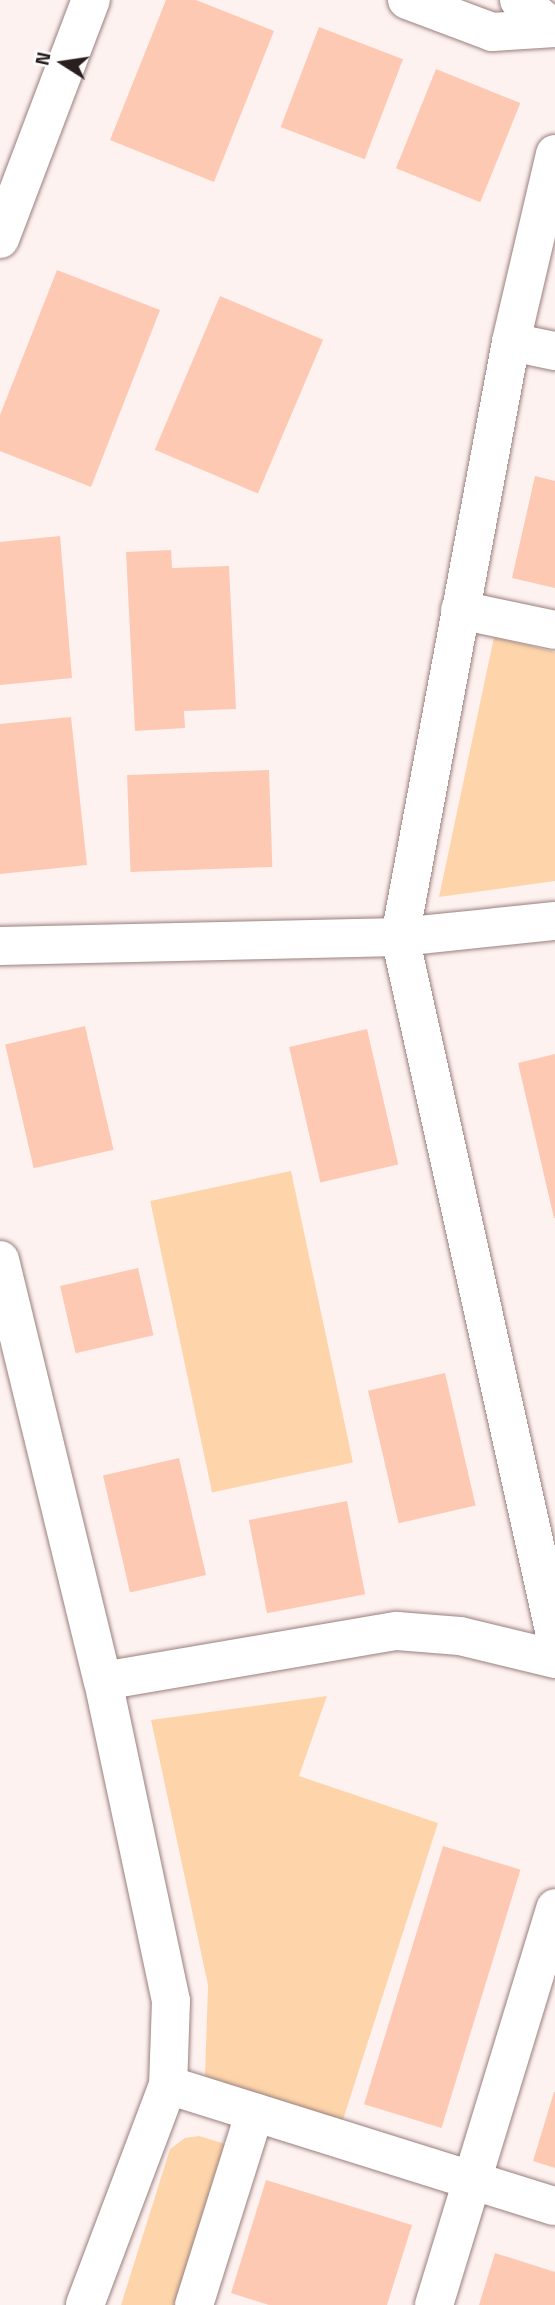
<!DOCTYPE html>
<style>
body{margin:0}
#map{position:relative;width:555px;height:2305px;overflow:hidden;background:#fef2f1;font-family:"Titillium Web",sans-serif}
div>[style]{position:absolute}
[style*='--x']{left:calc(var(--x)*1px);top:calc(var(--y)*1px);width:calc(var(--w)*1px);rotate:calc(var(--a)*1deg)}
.green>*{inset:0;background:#fed5ab;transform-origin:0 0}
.building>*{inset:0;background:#fec9b3;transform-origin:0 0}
.roads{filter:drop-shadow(0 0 2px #9a807e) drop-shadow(0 0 2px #9a807e)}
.minor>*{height:38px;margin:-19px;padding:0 19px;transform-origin:19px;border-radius:19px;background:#fff}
.tertiary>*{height:38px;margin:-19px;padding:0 19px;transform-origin:19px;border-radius:19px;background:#fff}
span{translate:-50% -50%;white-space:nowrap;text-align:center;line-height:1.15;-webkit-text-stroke:5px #fff;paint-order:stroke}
.north{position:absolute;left:28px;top:28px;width:70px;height:70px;-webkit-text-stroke:5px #fff;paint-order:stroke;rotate:282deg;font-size:19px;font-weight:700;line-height:28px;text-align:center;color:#291f1e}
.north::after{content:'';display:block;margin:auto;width:24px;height:32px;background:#291f1e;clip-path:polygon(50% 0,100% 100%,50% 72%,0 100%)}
</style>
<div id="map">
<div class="green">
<i style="clip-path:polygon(494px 637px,555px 652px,555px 881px,439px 897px)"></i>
<i style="left:291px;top:1171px;width:298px;height:144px;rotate:78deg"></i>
<i style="clip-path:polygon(327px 1696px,299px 1776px,438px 1823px,342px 2123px,205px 2076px,208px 1985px,151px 1720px)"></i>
<i style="clip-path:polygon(199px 2136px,239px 2148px,187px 2305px,121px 2305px,170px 2149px,185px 2138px)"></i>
</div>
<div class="building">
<i style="clip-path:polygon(166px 0,196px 0,274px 31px,214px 182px,110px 140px)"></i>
<i style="left:319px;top:27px;width:90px;height:107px;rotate:21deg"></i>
<i style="left:436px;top:69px;width:91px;height:107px;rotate:22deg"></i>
<i style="clip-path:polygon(57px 270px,160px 310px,91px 487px,0 451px,0 415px)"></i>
<i style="left:220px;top:296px;width:112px;height:167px;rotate:23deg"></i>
<i style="clip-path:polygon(535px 476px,555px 481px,555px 588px,512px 578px)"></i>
<i style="clip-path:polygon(60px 536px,72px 678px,0 685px,0 542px)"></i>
<i style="clip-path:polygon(171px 550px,172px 568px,229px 566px,236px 709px,184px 711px,185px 728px,135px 731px,126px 552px)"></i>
<i style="clip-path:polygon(71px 717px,87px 865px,0 874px,0 724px)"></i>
<i style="left:269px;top:770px;width:97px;height:142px;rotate:88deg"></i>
<i style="left:85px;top:1026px;width:127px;height:82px;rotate:77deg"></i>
<i style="left:367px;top:1029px;width:139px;height:80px;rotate:77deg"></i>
<i style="clip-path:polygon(555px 1054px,555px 1218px,554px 1218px,518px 1063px)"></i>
<i style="left:138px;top:1268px;width:69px;height:80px;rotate:77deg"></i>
<i style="left:445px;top:1373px;width:136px;height:79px;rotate:77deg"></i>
<i style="left:179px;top:1458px;width:120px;height:78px;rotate:77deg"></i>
<i style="left:347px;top:1501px;width:95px;height:100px;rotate:79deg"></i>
<i style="left:443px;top:1846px;width:81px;height:270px;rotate:17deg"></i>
<i style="clip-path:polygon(554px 2092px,555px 2092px,555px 2168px,533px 2161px)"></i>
<i style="clip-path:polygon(266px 2180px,412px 2225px,387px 2305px,269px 2305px,231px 2293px)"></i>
<i style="clip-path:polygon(495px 2253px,555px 2272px,555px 2305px,479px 2305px)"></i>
</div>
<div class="roads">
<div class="minor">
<i style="--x:0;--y:239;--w:256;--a:-69.2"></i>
<i style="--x:511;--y:342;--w:45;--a:11.6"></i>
<i style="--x:460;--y:610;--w:97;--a:11.9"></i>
<i style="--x:0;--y:946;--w:400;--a:-1.3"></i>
<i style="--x:400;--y:937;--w:156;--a:-5.9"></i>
<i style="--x:0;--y:1260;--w:433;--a:76.3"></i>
<i style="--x:103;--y:1681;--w:327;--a:78"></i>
<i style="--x:171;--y:2001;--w:84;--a:92"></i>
<i style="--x:168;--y:2085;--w:235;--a:110.7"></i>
<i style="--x:103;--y:1681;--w:298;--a:-9.7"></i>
<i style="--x:397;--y:1631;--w:63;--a:4.5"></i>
<i style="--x:460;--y:1636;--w:98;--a:13.6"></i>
<i style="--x:168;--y:2085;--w:405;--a:17.4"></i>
<i style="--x:194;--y:2305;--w:202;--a:-72.5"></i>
<i style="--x:434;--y:2305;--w:415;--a:-73"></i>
</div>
<div class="tertiary">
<i style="--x:407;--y:0;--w:91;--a:20.6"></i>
<i style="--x:492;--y:32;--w:63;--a:-3.6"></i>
<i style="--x:519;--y:0;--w:43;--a:39.3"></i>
<i style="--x:555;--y:154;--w:193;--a:103.2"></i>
<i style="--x:511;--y:342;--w:605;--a:100.57"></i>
<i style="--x:400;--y:937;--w:715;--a:77.48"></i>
</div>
</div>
<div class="north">N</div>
</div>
